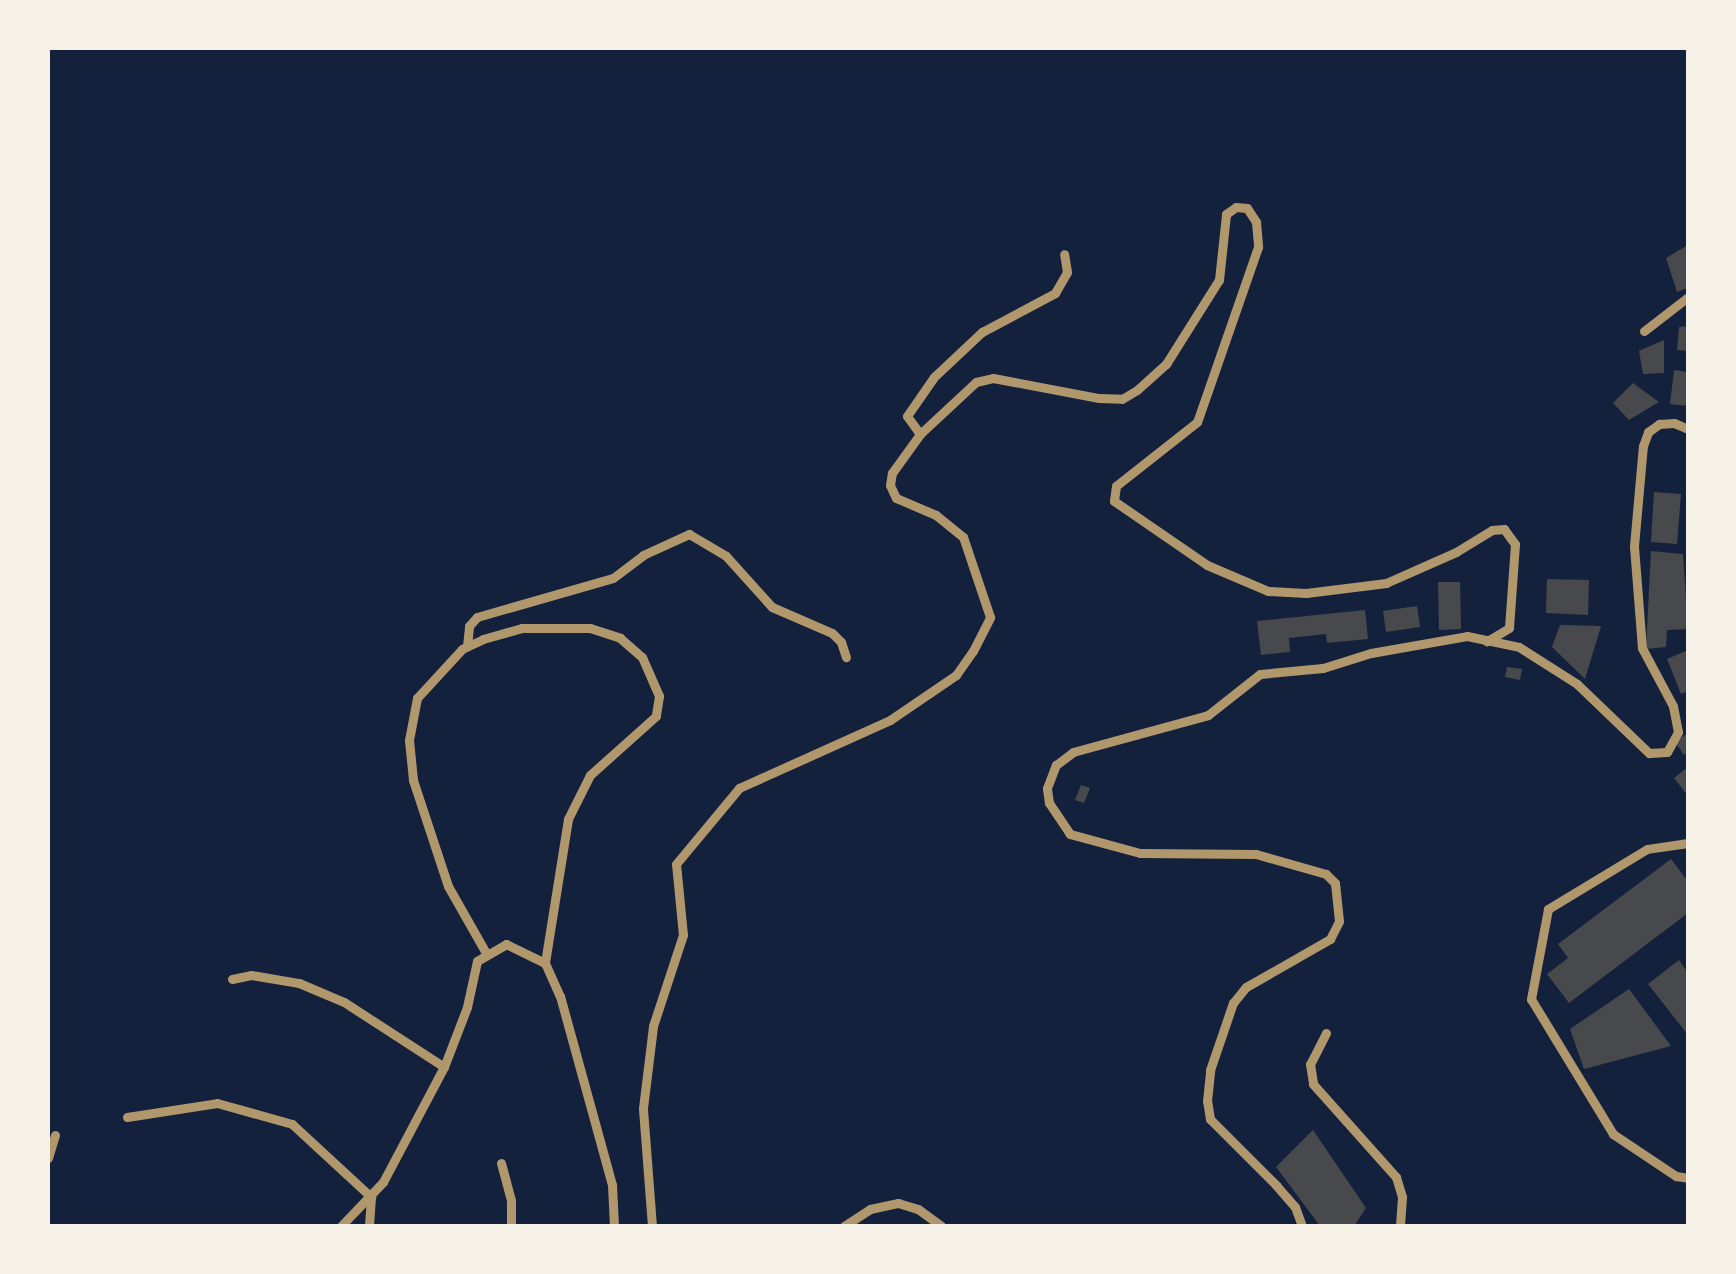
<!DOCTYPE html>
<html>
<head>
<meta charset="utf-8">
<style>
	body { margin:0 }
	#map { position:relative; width:1736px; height:1274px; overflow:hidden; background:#14213d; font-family:"DM Sans",sans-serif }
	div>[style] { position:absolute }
	.building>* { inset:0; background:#48494c }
	.minor>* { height:9px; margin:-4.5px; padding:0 4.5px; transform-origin:4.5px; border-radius:4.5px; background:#b1986c }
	span { translate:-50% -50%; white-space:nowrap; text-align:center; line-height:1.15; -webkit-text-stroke:8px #f6f1e7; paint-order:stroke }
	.frame { position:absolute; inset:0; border:50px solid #f6f1e7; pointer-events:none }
</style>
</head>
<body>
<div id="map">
	<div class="building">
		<div style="clip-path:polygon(1688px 245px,1688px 288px,1677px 292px,1666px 258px)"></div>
		<div style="clip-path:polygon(1688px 326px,1688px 351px,1677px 350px,1679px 327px)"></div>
		<div style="clip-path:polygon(1664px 340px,1664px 373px,1643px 374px,1639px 351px)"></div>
		<div style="clip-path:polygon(1674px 370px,1688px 372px,1688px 406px,1670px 404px)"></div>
		<div style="clip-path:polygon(1633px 383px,1659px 402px,1629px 420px,1613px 403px)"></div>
		<div style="clip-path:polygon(1654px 492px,1681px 494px,1677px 544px,1651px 542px)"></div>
		<div style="clip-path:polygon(1651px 551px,1683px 554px,1688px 629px,1667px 630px,1666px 647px,1646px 649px)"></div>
		<div style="clip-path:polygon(1547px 579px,1589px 580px,1588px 615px,1546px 613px)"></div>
		<div style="clip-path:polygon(1438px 582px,1460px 582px,1461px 629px,1439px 630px)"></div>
		<div style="clip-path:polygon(1417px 606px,1420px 627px,1386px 632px,1383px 611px)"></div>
		<div style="clip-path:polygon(1365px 610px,1368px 639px,1327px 643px,1326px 634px,1289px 638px,1290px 652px,1261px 655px,1257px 621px)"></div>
		<div style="clip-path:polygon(1560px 625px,1601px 626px,1585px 679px,1552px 647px)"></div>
		<div style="clip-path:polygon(1688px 650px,1688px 691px,1681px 694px,1667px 659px)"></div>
		<div style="clip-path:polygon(1507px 667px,1522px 669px,1520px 680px,1505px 677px)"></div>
		<div style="clip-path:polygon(1688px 733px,1688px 752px,1684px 755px,1675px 742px)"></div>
		<div style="clip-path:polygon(1688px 767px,1688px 796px,1674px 778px)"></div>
		<div style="clip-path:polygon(1081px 785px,1090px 788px,1084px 803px,1075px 800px)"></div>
		<div style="clip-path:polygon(1671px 859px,1686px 879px,1688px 877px,1688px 913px,1569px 1003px,1547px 974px,1568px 958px,1558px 944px)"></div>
		<div style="clip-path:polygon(1679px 960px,1688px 973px,1688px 1035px,1648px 984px)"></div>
		<div style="clip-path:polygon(1629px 989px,1671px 1046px,1584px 1069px,1570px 1029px)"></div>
		<div style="clip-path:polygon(1313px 1130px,1366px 1208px,1354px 1226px,1320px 1226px,1276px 1167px)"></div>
	</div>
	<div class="minor">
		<div style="left:1644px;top:331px;width:56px;rotate:-37.7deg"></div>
		<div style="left:920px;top:434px;width:22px;rotate:-126deg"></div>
		<div style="left:907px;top:416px;width:47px;rotate:-55.3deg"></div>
		<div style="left:934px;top:377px;width:66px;rotate:-43.2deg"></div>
		<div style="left:982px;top:332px;width:83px;rotate:-28.1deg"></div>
		<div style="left:1055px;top:293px;width:24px;rotate:-60deg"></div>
		<div style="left:1067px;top:272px;width:18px;rotate:-99deg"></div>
		<div style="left:467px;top:646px;width:20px;rotate:-84deg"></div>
		<div style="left:469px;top:626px;width:12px;rotate:-48deg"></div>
		<div style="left:477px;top:617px;width:141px;rotate:-16deg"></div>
		<div style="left:613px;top:578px;width:38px;rotate:-37deg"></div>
		<div style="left:643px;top:555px;width:51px;rotate:-24.5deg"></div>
		<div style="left:689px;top:534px;width:43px;rotate:30.7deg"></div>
		<div style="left:726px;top:556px;width:69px;rotate:48deg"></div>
		<div style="left:772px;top:607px;width:65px;rotate:23.4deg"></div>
		<div style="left:832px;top:633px;width:13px;rotate:45deg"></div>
		<div style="left:841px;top:642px;width:16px;rotate:72deg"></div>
		<div style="left:1688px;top:843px;width:41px;rotate:171.7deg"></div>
		<div style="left:1647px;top:849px;width:116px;rotate:148.8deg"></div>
		<div style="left:1548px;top:909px;width:92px;rotate:100.7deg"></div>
		<div style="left:1531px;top:999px;width:158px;rotate:58.7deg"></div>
		<div style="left:1613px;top:1134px;width:76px;rotate:33.7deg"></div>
		<div style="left:1676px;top:1176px;width:12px;rotate:9deg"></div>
		<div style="left:486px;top:953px;width:77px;rotate:-119.6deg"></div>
		<div style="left:448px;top:886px;width:112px;rotate:-108.3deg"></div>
		<div style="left:413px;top:780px;width:40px;rotate:-95.7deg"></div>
		<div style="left:409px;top:740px;width:43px;rotate:-79.2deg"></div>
		<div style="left:417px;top:698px;width:67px;rotate:-47.4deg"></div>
		<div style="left:462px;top:649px;width:23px;rotate:-25deg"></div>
		<div style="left:483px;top:639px;width:41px;rotate:-15.8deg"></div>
		<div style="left:522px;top:628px;width:68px"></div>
		<div style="left:590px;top:628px;width:32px;rotate:18deg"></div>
		<div style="left:620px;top:638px;width:29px;rotate:41deg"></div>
		<div style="left:642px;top:657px;width:43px;rotate:66.4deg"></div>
		<div style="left:659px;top:696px;width:20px;rotate:99deg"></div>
		<div style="left:656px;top:716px;width:89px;rotate:138.2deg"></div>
		<div style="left:590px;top:775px;width:49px;rotate:116.6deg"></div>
		<div style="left:568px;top:819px;width:146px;rotate:99.1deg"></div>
		<div style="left:232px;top:979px;width:19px;rotate:-12deg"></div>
		<div style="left:251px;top:975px;width:49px;rotate:9.5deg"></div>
		<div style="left:299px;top:983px;width:49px;rotate:22.9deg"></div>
		<div style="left:344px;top:1002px;width:119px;rotate:33deg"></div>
		<div style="left:1326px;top:1033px;width:35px;rotate:117deg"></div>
		<div style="left:1310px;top:1064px;width:20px;rotate:81deg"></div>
		<div style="left:1313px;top:1084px;width:125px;rotate:48.3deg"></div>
		<div style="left:1396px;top:1177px;width:21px;rotate:73deg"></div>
		<div style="left:1402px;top:1197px;width:29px;rotate:94deg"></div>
		<div style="left:127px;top:1117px;width:91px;rotate:-8.8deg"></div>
		<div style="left:217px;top:1103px;width:78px;rotate:15.6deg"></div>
		<div style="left:292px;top:1124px;width:108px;rotate:42.7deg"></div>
		<div style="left:371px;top:1197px;width:29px;rotate:94deg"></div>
		<div style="left:48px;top:1158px;width:24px;rotate:-73deg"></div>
		<div style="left:501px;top:1163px;width:39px;rotate:75deg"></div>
		<div style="left:511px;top:1201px;width:25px;rotate:90deg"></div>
		<div style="left:341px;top:1226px;width:61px;rotate:-46.3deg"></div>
		<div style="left:383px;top:1182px;width:130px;rotate:-62.1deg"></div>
		<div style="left:444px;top:1067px;width:64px;rotate:-69deg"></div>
		<div style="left:467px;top:1007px;width:47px;rotate:-77.7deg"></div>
		<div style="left:477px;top:961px;width:34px;rotate:-30deg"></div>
		<div style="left:506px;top:944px;width:43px;rotate:26deg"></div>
		<div style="left:545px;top:963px;width:36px;rotate:66deg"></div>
		<div style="left:560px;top:996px;width:196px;rotate:74.6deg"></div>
		<div style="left:612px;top:1185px;width:41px;rotate:87.2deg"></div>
		<div style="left:652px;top:1226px;width:118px;rotate:-94.4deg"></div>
		<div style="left:643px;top:1108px;width:83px;rotate:-83deg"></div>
		<div style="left:653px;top:1026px;width:96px;rotate:-71.8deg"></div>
		<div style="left:683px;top:935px;width:71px;rotate:-95.6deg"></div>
		<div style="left:676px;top:864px;width:99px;rotate:-50.3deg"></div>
		<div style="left:739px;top:788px;width:166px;rotate:-24.2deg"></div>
		<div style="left:890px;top:720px;width:80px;rotate:-34.3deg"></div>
		<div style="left:956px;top:675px;width:29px;rotate:-55deg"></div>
		<div style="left:973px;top:651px;width:38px;rotate:-63deg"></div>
		<div style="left:990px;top:617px;width:84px;rotate:-108.6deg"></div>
		<div style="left:963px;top:537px;width:35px;rotate:-141deg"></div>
		<div style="left:936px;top:515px;width:43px;rotate:-157deg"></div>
		<div style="left:896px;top:498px;width:14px;rotate:-115deg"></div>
		<div style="left:890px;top:485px;width:12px;rotate:-81deg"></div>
		<div style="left:892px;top:473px;width:48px;rotate:-54.3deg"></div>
		<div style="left:920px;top:434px;width:76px;rotate:-42.9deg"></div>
		<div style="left:976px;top:382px;width:17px;rotate:-13deg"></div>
		<div style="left:993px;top:378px;width:108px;rotate:10.7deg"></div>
		<div style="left:1099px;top:398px;width:23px;rotate:2deg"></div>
		<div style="left:1122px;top:399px;width:17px;rotate:-31deg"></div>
		<div style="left:1137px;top:390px;width:39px;rotate:-42deg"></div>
		<div style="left:1166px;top:364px;width:99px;rotate:-57.8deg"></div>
		<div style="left:1219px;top:280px;width:66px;rotate:-83.9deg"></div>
		<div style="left:1226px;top:214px;width:12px;rotate:-35deg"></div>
		<div style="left:1236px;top:207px;width:11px;rotate:5deg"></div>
		<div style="left:1247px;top:208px;width:17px;rotate:57deg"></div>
		<div style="left:1256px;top:222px;width:25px;rotate:85deg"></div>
		<div style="left:1258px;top:247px;width:185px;rotate:109.2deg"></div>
		<div style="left:1197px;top:422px;width:103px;rotate:141.7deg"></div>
		<div style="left:1116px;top:486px;width:15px;rotate:98deg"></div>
		<div style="left:1114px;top:501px;width:113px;rotate:34.5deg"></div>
		<div style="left:1207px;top:565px;width:66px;rotate:23.1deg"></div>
		<div style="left:1268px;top:591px;width:38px;rotate:3deg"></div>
		<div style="left:1306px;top:593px;width:81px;rotate:-7.1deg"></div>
		<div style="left:1386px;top:583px;width:77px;rotate:-23.9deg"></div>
		<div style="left:1456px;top:552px;width:42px;rotate:-31.4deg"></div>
		<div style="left:1492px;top:530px;width:12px;rotate:-5deg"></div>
		<div style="left:1504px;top:529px;width:19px;rotate:54deg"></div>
		<div style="left:1515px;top:544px;width:84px;rotate:94.1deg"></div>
		<div style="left:1509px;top:628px;width:26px;rotate:149deg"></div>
		<div style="left:844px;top:1226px;width:31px;rotate:-33deg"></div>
		<div style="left:870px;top:1209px;width:29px;rotate:-12deg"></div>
		<div style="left:898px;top:1203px;width:21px;rotate:17deg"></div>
		<div style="left:918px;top:1209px;width:29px;rotate:36deg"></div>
		<div style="left:1302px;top:1226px;width:20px;rotate:-110deg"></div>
		<div style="left:1295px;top:1207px;width:28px;rotate:-131deg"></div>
		<div style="left:1277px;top:1186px;width:95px;rotate:-135deg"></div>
		<div style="left:1210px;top:1119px;width:18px;rotate:-99deg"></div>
		<div style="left:1207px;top:1101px;width:31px;rotate:-84deg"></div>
		<div style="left:1210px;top:1070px;width:71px;rotate:-71.1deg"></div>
		<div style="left:1233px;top:1003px;width:21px;rotate:-51deg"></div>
		<div style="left:1246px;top:987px;width:97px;rotate:-29.7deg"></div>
		<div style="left:1330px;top:939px;width:20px;rotate:-63deg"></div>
		<div style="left:1339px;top:921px;width:38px;rotate:-96deg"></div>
		<div style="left:1335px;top:883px;width:13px;rotate:-135deg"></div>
		<div style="left:1326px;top:874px;width:73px;rotate:-164.1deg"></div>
		<div style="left:1256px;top:854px;width:116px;rotate:-179.5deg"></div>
		<div style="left:1140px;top:853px;width:73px;rotate:-164.8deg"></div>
		<div style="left:1070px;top:834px;width:37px;rotate:-124deg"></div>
		<div style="left:1049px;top:803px;width:15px;rotate:-98deg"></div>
		<div style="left:1047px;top:788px;width:25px;rotate:-69deg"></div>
		<div style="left:1056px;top:765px;width:21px;rotate:-37deg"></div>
		<div style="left:1073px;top:752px;width:140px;rotate:-15.3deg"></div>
		<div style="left:1208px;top:715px;width:66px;rotate:-38.3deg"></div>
		<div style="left:1260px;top:674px;width:63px;rotate:-5.4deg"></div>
		<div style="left:1323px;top:668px;width:50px;rotate:-17.4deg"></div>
		<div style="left:1371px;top:653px;width:97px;rotate:-10deg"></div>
		<div style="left:1467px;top:636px;width:53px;rotate:11.9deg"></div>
		<div style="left:1519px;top:647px;width:69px;rotate:32.5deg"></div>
		<div style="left:1577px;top:684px;width:100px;rotate:43.8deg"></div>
		<div style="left:1649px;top:753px;width:18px;rotate:-3deg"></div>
		<div style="left:1667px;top:752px;width:23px;rotate:-61deg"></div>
		<div style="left:1678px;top:732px;width:26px;rotate:-101deg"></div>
		<div style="left:1673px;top:706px;width:66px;rotate:-118.1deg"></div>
		<div style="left:1642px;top:648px;width:102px;rotate:-94.5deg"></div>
		<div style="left:1634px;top:546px;width:100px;rotate:-84.9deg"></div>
		<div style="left:1643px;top:446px;width:15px;rotate:-70deg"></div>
		<div style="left:1648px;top:432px;width:14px;rotate:-36deg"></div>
		<div style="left:1659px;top:424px;width:15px;rotate:-4deg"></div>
		<div style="left:1674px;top:423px;width:15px;rotate:23deg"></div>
	</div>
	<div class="frame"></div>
</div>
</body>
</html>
